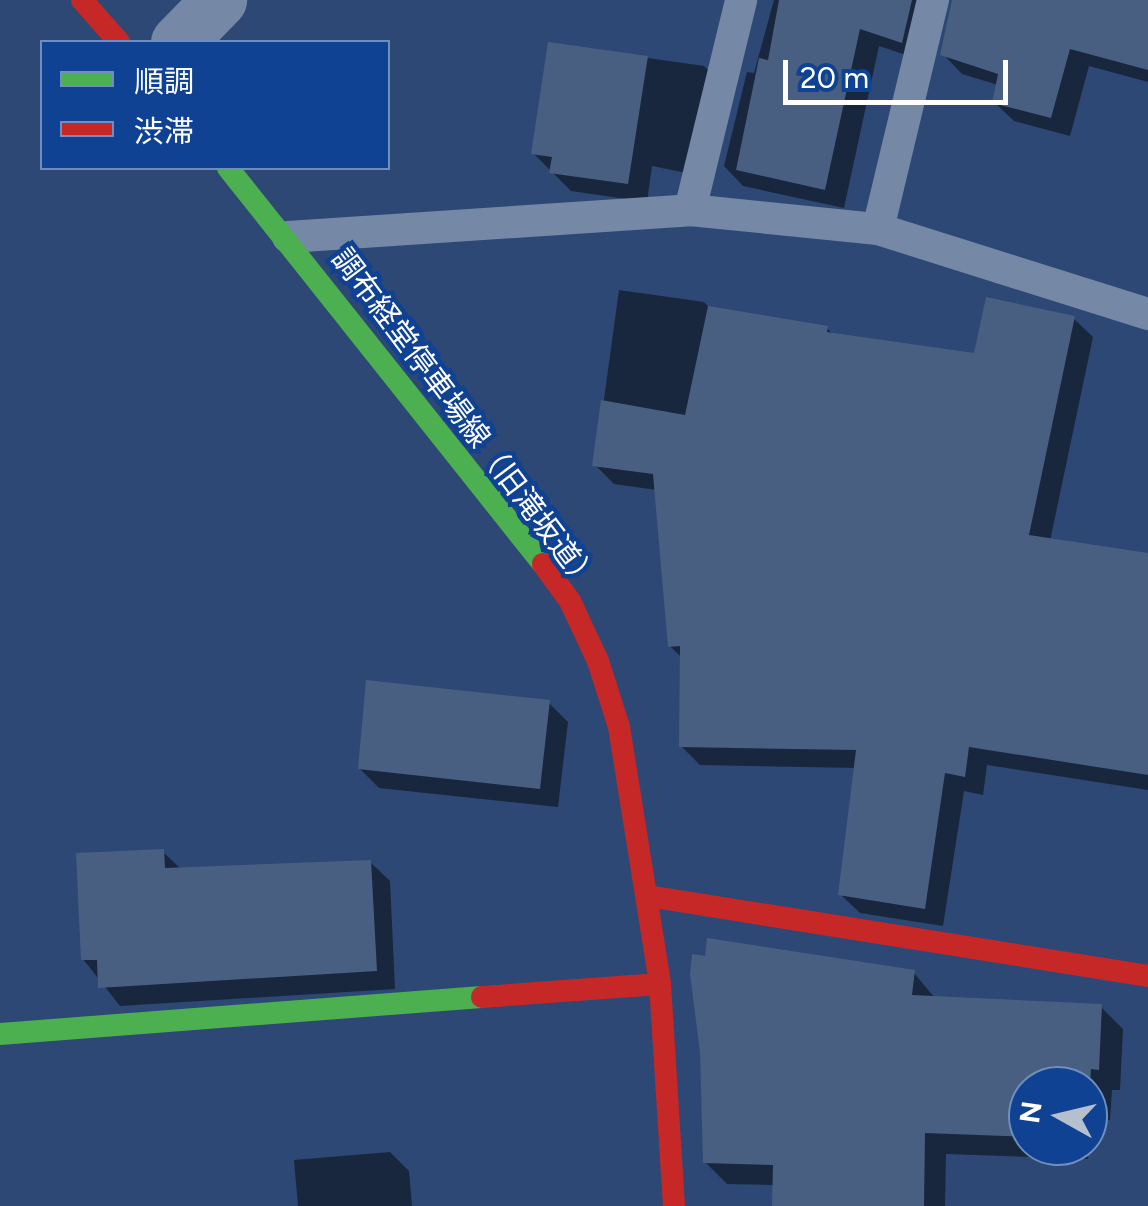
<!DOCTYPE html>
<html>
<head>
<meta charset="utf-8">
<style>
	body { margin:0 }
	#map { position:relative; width:1148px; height:1206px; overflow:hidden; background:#2d4874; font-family:Figtree,"Noto Sans JP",sans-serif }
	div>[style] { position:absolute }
	.shadow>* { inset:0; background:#0007 }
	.building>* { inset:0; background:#485f82 }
	.lane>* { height:32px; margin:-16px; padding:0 16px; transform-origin:16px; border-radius:16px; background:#7589a7 }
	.street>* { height:55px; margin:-27.5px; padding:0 27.5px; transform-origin:27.5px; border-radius:27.5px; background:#7589a7 }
	.fast>* { height:22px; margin:-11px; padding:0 11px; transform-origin:11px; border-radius:11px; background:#4caf50 }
	.jam>* { height:22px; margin:-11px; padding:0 11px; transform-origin:11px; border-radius:11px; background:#c62828 }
	span { translate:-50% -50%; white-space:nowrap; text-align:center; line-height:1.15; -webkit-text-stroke:9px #0f4292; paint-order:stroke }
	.street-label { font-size:30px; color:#fff }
	.legend { position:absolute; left:40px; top:40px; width:350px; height:130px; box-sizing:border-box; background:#0f4292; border:2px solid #6f8ebe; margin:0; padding:12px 18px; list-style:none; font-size:30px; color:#fff }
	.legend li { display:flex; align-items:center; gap:20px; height:50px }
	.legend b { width:50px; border:2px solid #6f8ebe }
	.north { position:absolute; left:1008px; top:1066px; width:100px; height:100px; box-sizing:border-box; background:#0f4292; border:2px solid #6f8ebe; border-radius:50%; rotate:278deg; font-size:28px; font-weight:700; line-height:40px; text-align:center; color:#fff }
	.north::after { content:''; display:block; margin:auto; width:35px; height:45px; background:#b6bfce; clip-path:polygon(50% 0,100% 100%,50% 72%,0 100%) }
	.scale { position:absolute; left:783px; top:60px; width:225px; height:45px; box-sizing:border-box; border:5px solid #fff; border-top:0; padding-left:12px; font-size:30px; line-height:35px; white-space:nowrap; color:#fff; -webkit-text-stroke:8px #0f4292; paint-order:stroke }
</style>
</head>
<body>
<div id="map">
	<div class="shadow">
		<div style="clip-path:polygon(774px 0,946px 0,921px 60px,879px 46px,844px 208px,743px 186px,724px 166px,747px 72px,754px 73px)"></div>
		<div style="clip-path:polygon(954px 0,1148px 0,1148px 82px,1089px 66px,1070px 136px,1014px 121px,994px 102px,998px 85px,962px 74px,943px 54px)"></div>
		<div style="clip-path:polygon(550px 44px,704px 66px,723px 85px,701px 176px,652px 166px,647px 202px,571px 191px,533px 153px)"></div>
		<div style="clip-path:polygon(619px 290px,704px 302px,711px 309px,827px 328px,834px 336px,976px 355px,1073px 318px,1093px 337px,1050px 541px,1148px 556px,1148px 790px,987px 765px,983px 795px,964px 791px,943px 926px,860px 913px,840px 894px,857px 768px,700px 765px,681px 746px,682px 658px,670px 646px,657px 490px,614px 484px,595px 465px)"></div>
		<div style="clip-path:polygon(548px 702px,568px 722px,558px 807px,379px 788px,360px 769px)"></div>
		<div style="clip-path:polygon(163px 852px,182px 870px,370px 862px,390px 881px,395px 989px,120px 1006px,83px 959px)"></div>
		<div style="clip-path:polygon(evenodd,914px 973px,935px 998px,1101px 1007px,1123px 1029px,1120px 1090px,1112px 1090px,1110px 1120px,1090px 1120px,1088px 1159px,946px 1154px,945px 1206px,775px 1206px,775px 1185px,727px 1184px,705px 1162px,914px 973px,1028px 1086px,1088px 1086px,1088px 1146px,1028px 1146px,1028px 1086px)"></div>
		<div style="clip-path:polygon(390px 1152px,409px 1171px,412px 1206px,298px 1206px,294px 1160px)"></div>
	</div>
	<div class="building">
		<div style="clip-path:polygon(779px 0,912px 0,902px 43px,860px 29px,825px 190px,736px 170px,759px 58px,768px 60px)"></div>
		<div style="clip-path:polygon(952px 0,1148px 0,1148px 70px,1070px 49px,1051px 118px,992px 103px,998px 74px,940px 55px)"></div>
		<div style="clip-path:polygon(548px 42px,648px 56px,628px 184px,549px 173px,552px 157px,531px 154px)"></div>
		<div style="clip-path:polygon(986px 297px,1075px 316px,1029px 535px,1148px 553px,1148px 775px,969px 747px,965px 777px,945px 773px,925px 909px,838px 895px,856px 750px,679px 747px,680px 646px,668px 647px,653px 474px,592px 466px,601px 400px,685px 415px,708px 306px,828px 326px,827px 332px,974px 353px)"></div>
		<div style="clip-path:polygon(366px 680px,550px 700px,540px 789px,358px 769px)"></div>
		<div style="clip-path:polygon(164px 849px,165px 868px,371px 860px,377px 971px,98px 988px,97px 960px,81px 960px,76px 853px)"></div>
		<div style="clip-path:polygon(707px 938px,915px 970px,912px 995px,1102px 1004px,1099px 1070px,1091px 1069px,1089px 1100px,1088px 1086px,1028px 1086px,1028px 1137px,925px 1133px,924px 1206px,772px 1206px,773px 1165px,703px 1163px,700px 1052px,690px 974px,692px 954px,705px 956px)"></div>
	</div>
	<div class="lane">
		<div style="left:690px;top:210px;width:216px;rotate:-76.3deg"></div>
		<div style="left:878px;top:229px;width:236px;rotate:-76.5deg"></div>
		<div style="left:288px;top:237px;width:403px;rotate:-3.8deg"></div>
		<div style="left:690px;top:210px;width:189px;rotate:5.8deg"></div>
		<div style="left:878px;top:229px;width:283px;rotate:17.5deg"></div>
	</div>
	<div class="street">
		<div style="left:178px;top:42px;width:59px;rotate:-45.7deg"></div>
	</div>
	<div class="fast">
		<div style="left:228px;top:168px;width:506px;rotate:51.5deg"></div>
		<div style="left:0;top:1034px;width:483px;rotate:-4.4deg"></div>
	</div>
	<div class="jam">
		<div style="left:82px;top:0;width:56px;rotate:48.6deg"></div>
		<div style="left:543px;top:564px;width:46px;rotate:53.9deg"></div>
		<div style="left:570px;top:601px;width:66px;rotate:65deg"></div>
		<div style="left:598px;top:661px;width:69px;rotate:72.3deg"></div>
		<div style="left:619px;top:727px;width:260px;rotate:80.9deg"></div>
		<div style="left:660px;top:984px;width:222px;rotate:86.4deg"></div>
		<div style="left:648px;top:896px;width:506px;rotate:9.09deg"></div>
		<div style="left:482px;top:997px;width:178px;rotate:-4.2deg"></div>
	</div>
	<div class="street-label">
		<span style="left:465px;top:420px;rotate:53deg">調布経堂停車場線（旧滝坂道）</span>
	</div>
	<ul class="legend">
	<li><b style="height:12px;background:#4caf50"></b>順調</li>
	<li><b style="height:12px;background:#c62828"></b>渋滞</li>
	</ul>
	<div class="north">N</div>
	<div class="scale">20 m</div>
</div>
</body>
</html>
